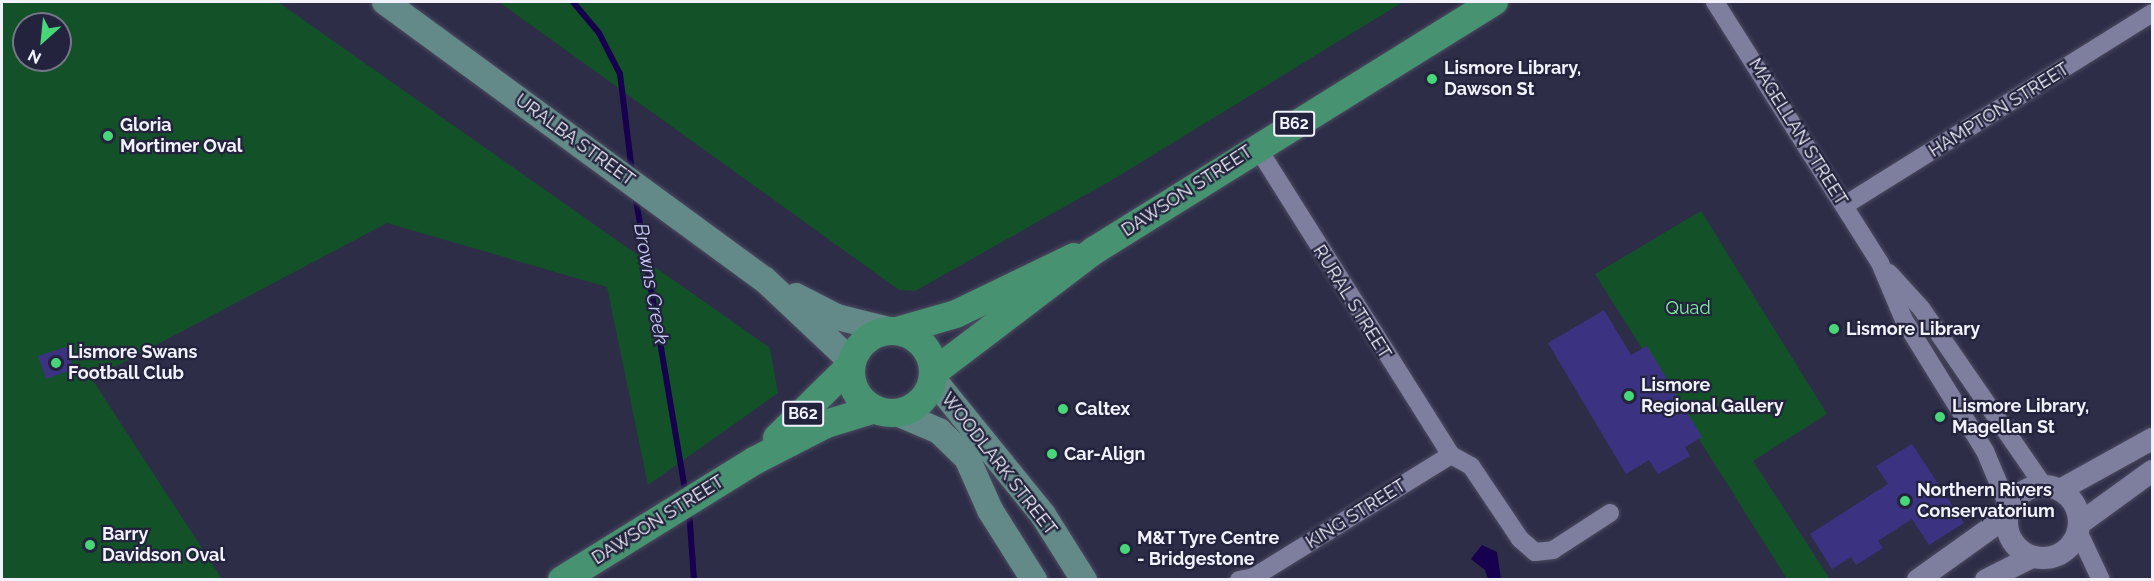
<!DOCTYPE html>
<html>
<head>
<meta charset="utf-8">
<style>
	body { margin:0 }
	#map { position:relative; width:2154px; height:581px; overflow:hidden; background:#2d2d48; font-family:Raleway,sans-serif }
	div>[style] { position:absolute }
	.green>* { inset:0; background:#135129 }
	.water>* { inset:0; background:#17004d }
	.stream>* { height:6px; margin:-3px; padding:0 3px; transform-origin:3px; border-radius:3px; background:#17004d }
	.building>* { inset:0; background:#3b3381 }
	.roads { filter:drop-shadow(0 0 2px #4b4a5f) drop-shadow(0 0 2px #4b4a5f) }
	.minor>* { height:18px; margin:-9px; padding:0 9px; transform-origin:9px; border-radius:9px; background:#7e7f9e }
	.tertiary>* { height:22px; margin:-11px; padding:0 11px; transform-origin:11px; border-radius:11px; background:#7e7f9e }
	.tertiary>.ring { margin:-11px; padding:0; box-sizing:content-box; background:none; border:22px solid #7e7f9e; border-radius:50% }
	.secondary>* { height:26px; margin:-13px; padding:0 13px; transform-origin:13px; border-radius:13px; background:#638988 }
	.primary>* { height:28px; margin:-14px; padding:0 14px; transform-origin:14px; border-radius:14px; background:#479271 }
	.primary>.ring { margin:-14px; padding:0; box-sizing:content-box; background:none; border:28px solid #479271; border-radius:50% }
	.dots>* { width:16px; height:16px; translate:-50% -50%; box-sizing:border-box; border:3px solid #23233d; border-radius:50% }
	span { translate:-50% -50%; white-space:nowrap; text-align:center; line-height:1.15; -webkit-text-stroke:4.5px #23233d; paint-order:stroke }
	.shield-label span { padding:2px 4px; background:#23233d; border:2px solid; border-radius:4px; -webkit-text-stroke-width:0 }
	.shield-label { font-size:16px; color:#f2f2fd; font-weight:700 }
	.poi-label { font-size:18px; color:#f2f2fd; font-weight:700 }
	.left { translate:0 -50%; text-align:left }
	.street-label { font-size:18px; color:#f2f2fd }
	.park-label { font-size:18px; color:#81f3a1 }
	.water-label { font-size:20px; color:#c7c9f5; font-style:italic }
	.frame { position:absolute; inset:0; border:3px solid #f2f2fd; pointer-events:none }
	.north { position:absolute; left:12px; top:12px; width:60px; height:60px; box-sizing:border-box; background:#23233d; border:2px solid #76768a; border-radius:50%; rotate:207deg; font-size:16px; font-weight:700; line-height:24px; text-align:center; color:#f2f2fd }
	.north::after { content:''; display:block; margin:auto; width:21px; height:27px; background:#47d779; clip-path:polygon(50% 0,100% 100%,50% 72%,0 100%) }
</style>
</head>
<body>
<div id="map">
	<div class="green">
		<div style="clip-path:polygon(evenodd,2px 2px,278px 2px,770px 348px,778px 393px,648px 485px,607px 287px,387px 223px,92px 379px,222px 579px,2px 579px,2px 2px,24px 24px,60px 24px,60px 60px,24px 60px,24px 24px)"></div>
		<div style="clip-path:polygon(499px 2px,1403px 2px,1112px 180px,915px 291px,899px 290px)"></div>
		<div style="clip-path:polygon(1701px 211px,1827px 414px,1753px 461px,1830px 579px,1787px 579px,1595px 274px)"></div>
	</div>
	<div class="water">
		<div style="clip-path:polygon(1482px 545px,1497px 552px,1501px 579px,1488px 579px,1485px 570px,1471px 559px)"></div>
	</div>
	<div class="stream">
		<div style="left:573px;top:2px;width:40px;rotate:50deg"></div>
		<div style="left:599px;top:33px;width:46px;rotate:62.9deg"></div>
		<div style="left:620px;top:74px;width:99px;rotate:83deg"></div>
		<div style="left:635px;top:194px;width:304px;rotate:80.4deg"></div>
		<div style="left:689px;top:510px;width:70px;rotate:85.9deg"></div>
	</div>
	<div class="building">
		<div style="clip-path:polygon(1604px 310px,1631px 355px,1647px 346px,1702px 437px,1685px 447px,1690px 456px,1658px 474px,1649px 460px,1626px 474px,1548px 343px)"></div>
		<div style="clip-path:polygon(66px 347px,74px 369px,46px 379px,38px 356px)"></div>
		<div style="clip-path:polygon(1912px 444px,1964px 523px,1929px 545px,1912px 519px,1878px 541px,1883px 548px,1856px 565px,1851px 557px,1832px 569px,1810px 534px,1888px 484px,1876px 466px)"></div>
	</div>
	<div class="roads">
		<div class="minor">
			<div style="left:1715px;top:2px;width:309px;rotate:57.7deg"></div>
			<div style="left:1880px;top:263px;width:62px;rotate:67.2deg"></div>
			<div style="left:1904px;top:320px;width:154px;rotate:58.3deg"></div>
			<div style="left:1985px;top:451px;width:62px;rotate:67.2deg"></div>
			<div style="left:1257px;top:147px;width:364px;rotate:57.8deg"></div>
			<div style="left:1845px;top:205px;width:362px;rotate:-32deg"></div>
			<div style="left:1889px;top:273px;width:47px;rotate:47.6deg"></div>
			<div style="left:1921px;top:308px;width:216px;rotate:55.4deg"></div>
			<div style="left:2078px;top:531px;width:54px;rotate:64.9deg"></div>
			<div style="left:1239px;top:580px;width:15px;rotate:-11deg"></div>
			<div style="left:1254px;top:577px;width:232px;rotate:-31.8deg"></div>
			<div style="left:1451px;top:455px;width:23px;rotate:29deg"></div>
			<div style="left:1471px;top:466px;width:88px;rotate:56.1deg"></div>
			<div style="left:1520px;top:539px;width:20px;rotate:41deg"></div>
			<div style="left:1535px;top:552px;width:18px;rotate:-6deg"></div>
			<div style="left:1553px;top:550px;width:68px;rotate:-33deg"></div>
		</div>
		<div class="tertiary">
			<div class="ring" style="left:2007px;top:486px;width:50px;height:50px"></div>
			<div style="left:2060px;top:490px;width:105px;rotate:-29deg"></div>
			<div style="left:2079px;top:524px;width:90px;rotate:-36deg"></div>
			<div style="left:1918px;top:580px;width:108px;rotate:-35.6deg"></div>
			<div style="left:1986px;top:580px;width:51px;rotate:-26.6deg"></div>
		</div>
		<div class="secondary">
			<div style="left:385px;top:2px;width:469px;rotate:36.2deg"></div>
			<div style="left:764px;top:279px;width:120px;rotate:43.3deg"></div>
			<div style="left:796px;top:296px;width:46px;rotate:27.1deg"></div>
			<div style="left:837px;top:317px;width:54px;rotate:14deg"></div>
			<div style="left:933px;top:379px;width:175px;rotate:51deg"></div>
			<div style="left:1043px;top:515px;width:77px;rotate:57.8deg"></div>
			<div style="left:897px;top:413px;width:46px;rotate:23.2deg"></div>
			<div style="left:939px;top:431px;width:39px;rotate:44deg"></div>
			<div style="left:967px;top:458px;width:57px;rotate:66.1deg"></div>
			<div style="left:990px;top:510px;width:83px;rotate:57.8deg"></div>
		</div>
		<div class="primary">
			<div class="ring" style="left:851px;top:331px;width:54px;height:54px"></div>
			<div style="left:897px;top:331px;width:61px;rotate:-16.1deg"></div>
			<div style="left:956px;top:314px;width:131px;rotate:-25.8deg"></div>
			<div style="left:934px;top:372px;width:202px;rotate:-37.2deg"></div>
			<div style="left:1095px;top:250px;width:470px;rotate:-31.9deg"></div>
			<div style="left:777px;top:438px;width:103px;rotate:-44.6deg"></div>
			<div style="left:562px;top:580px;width:226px;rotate:-31.8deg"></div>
			<div style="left:754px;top:461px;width:81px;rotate:-27.2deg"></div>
			<div style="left:826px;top:424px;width:51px;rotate:-17deg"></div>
		</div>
	</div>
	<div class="dots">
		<div style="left:1432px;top:79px;background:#47d779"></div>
		<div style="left:108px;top:136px;background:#47d779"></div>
		<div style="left:1834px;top:329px;background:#47d779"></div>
		<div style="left:56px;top:363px;background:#47d779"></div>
		<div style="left:1629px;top:396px;background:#47d779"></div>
		<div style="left:1063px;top:409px;background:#47d779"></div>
		<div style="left:1940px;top:417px;background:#47d779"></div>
		<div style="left:1052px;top:454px;background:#47d779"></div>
		<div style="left:1905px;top:501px;background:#47d779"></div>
		<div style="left:90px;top:545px;background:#47d779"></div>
		<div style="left:1125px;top:549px;background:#47d779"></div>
	</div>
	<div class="shield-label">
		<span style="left:1294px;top:124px">B62</span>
		<span style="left:803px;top:414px">B62</span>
	</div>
	<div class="poi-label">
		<span class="left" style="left:1444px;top:79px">Lismore Library,<br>Dawson St</span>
		<span class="left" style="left:120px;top:136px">Gloria<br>Mortimer Oval</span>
		<span class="left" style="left:1846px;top:329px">Lismore Library</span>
		<span class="left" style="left:68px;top:363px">Lismore Swans<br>Football Club</span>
		<span class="left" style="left:1641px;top:396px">Lismore<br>Regional Gallery</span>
		<span class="left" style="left:1952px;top:417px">Lismore Library,<br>Magellan St</span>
		<span class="left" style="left:1075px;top:409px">Caltex</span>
		<span class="left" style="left:1064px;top:454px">Car-Align</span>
		<span class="left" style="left:1917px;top:501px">Northern Rivers<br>Conservatorium</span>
		<span class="left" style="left:102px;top:545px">Barry<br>Davidson Oval</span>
		<span class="left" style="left:1137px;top:549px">M&amp;T Tyre Centre<br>- Bridgestone</span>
	</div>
	<div class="street-label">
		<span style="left:1999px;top:110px;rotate:-32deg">HAMPTON STREET</span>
		<span style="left:1798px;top:132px;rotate:58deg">MAGELLAN STREET</span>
		<span style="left:575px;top:140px;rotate:36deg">URALBA STREET</span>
		<span style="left:1187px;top:191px;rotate:-33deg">DAWSON STREET</span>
		<span style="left:1352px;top:302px;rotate:58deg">RURAL STREET</span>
		<span style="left:999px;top:464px;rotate:52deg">WOODLARK STREET</span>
		<span style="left:1356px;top:514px;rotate:-32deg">KING STREET</span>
		<span style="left:658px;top:520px;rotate:-32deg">DAWSON STREET</span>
	</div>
	<div class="park-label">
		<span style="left:1688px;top:308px">Quad</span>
	</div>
	<div class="water-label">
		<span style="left:651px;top:284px;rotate:80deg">Browns Creek</span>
	</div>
	<div class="frame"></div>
	<div class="north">N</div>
</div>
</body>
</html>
